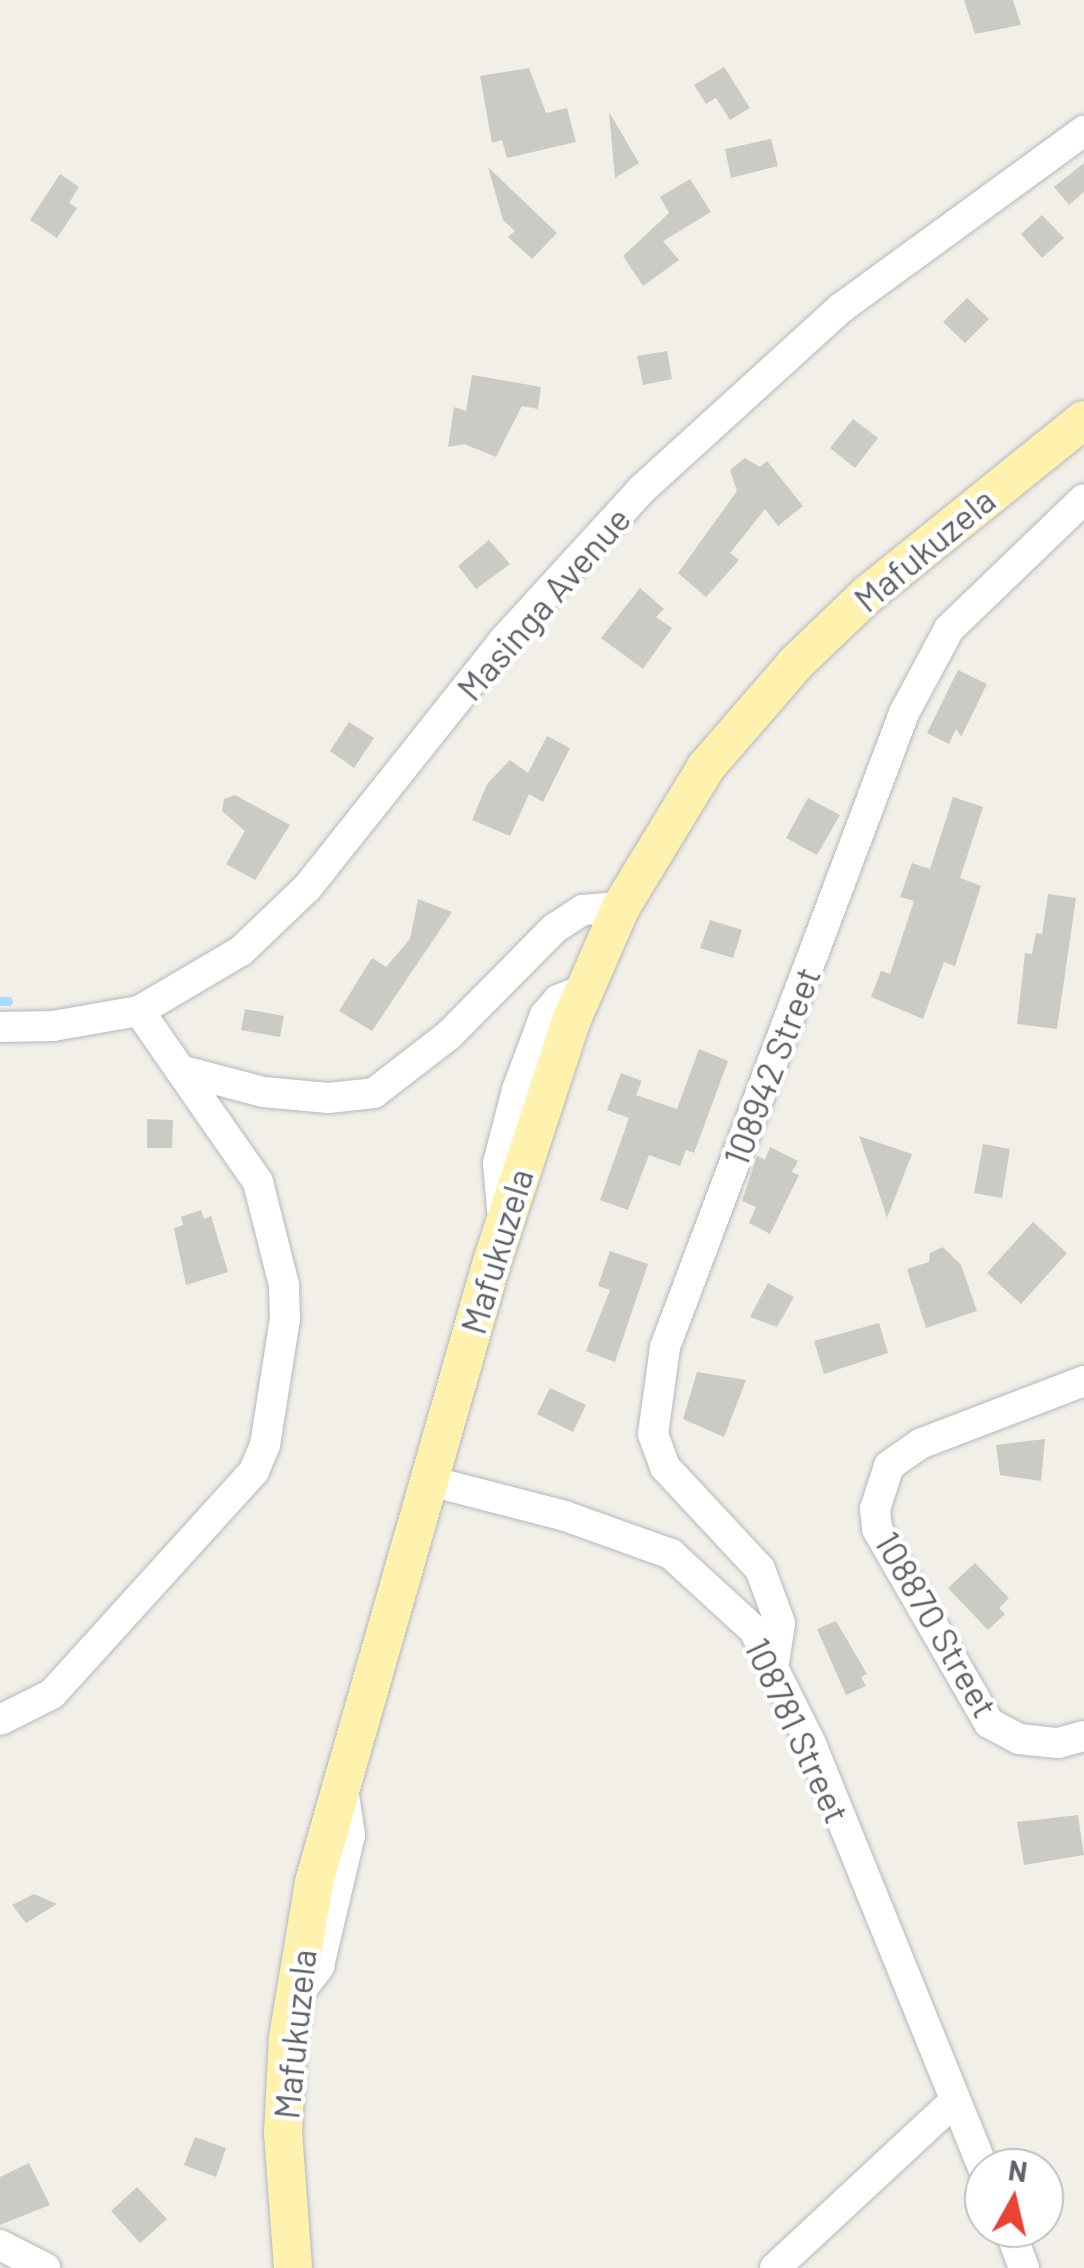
<!DOCTYPE html>
<html>
<head>
<meta charset="utf-8">
<style>
	body { margin:0 }
	#map { position:relative; width:1084px; height:2268px; overflow:hidden; background:#f1efe8; font-family:Barlow,sans-serif }
	div>[style] { position:absolute }
	.stream>* { height:9px; margin:-4.5px; padding:0 4.5px; transform-origin:4.5px; border-radius:4.5px; background:#aadaff }
	.building>* { inset:0; background:#cccac5 }
	.roads { filter:drop-shadow(0 0 2px #b5b8bc) drop-shadow(0 0 2px #b5b8bc) }
	.minor>* { height:30px; margin:-15px; padding:0 15px; transform-origin:15px; border-radius:15px; background:#fff }
	.major>* { height:38px; margin:-19px; padding:0 19px; transform-origin:19px; border-radius:19px; background:#fff2af }
	span { translate:-50% -50%; white-space:nowrap; text-align:center; line-height:1.15; -webkit-text-stroke:9px #fff; paint-order:stroke }
	.street-label { font-size:35px; color:#5f6368 }
	.north { position:absolute; left:964px; top:2148px; width:100px; height:100px; box-sizing:border-box; background:#fff; border:2px solid #bfc1c3; border-radius:50%; rotate:8deg; font-size:28px; font-weight:700; line-height:40px; text-align:center; color:#5f6368 }
	.north::after { content:''; display:block; margin:auto; width:35px; height:45px; background:#ea4335; clip-path:polygon(50% 0,100% 100%,50% 72%,0 100%) }
</style>
</head>
<body>
<div id="map">
	<div class="stream">
		<div style="left:0;top:1001px;width:8px"></div>
	</div>
	<div class="building">
		<div style="clip-path:polygon(964px 0,1013px 0,1021px 25px,975px 34px)"></div>
		<div style="clip-path:polygon(724px 67px,750px 108px,730px 120px,716px 98px,706px 104px,694px 85px)"></div>
		<div style="clip-path:polygon(529px 68px,546px 113px,567px 108px,576px 142px,507px 158px,502px 140px,492px 143px,480px 76px)"></div>
		<div style="clip-path:polygon(609px 112px,639px 163px,615px 178px)"></div>
		<div style="clip-path:polygon(771px 139px,778px 166px,731px 178px,725px 149px)"></div>
		<div style="clip-path:polygon(1084px 163px,1084px 192px,1069px 205px,1054px 187px)"></div>
		<div style="clip-path:polygon(488px 167px,557px 233px,532px 259px,508px 237px,515px 231px,503px 220px)"></div>
		<div style="clip-path:polygon(60px 174px,79px 187px,69px 203px,77px 208px,57px 238px,30px 220px)"></div>
		<div style="clip-path:polygon(690px 179px,711px 212px,663px 241px,679px 260px,643px 286px,623px 256px,669px 213px,660px 197px)"></div>
		<div style="clip-path:polygon(1042px 215px,1064px 238px,1042px 258px,1021px 234px)"></div>
		<div style="clip-path:polygon(967px 298px,989px 319px,965px 343px,943px 322px)"></div>
		<div style="clip-path:polygon(667px 351px,672px 379px,643px 385px,637px 356px)"></div>
		<div style="clip-path:polygon(472px 375px,541px 387px,538px 409px,522px 406px,496px 457px,464px 444px,448px 447px,454px 407px,466px 411px)"></div>
		<div style="clip-path:polygon(853px 419px,878px 438px,855px 468px,830px 448px)"></div>
		<div style="clip-path:polygon(745px 458px,760px 467px,767px 461px,803px 506px,778px 526px,765px 509px,730px 553px,739px 560px,706px 597px,678px 573px,737px 491px,730px 470px)"></div>
		<div style="clip-path:polygon(489px 540px,510px 564px,476px 589px,458px 566px)"></div>
		<div style="clip-path:polygon(640px 588px,664px 609px,656px 617px,672px 628px,643px 669px,601px 638px)"></div>
		<div style="clip-path:polygon(958px 670px,987px 684px,961px 737px,956px 729px,949px 744px,927px 733px)"></div>
		<div style="clip-path:polygon(349px 722px,374px 738px,354px 768px,330px 751px)"></div>
		<div style="clip-path:polygon(547px 736px,570px 748px,543px 802px,529px 794px,510px 836px,472px 820px,487px 784px,510px 760px,528px 773px)"></div>
		<div style="clip-path:polygon(235px 795px,290px 825px,255px 880px,226px 864px,245px 831px,222px 811px,224px 799px)"></div>
		<div style="clip-path:polygon(953px 797px,983px 807px,960px 878px,981px 886px,955px 966px,944px 962px,923px 1019px,871px 997px,881px 971px,890px 974px,914px 901px,900px 897px,912px 863px,930px 869px)"></div>
		<div style="clip-path:polygon(808px 798px,840px 815px,817px 855px,786px 838px)"></div>
		<div style="clip-path:polygon(1048px 894px,1076px 898px,1057px 1029px,1017px 1024px,1025px 953px,1032px 954px,1036px 933px,1042px 934px)"></div>
		<div style="clip-path:polygon(418px 899px,452px 912px,372px 1031px,339px 1011px,372px 958px,386px 967px,410px 939px)"></div>
		<div style="clip-path:polygon(710px 920px,742px 930px,733px 958px,700px 948px)"></div>
		<div style="clip-path:polygon(245px 1009px,284px 1016px,280px 1037px,241px 1030px)"></div>
		<div style="clip-path:polygon(699px 1049px,728px 1061px,694px 1153px,686px 1150px,680px 1166px,649px 1155px,628px 1210px,600px 1200px,629px 1118px,607px 1110px,621px 1073px,642px 1081px,636px 1095px,677px 1109px)"></div>
		<div style="clip-path:polygon(147px 1119px,173px 1120px,172px 1148px,147px 1148px)"></div>
		<div style="clip-path:polygon(859px 1136px,912px 1154px,887px 1218px,875px 1181px)"></div>
		<div style="clip-path:polygon(983px 1144px,1010px 1149px,1002px 1198px,974px 1193px)"></div>
		<div style="clip-path:polygon(770px 1147px,798px 1161px,792px 1172px,799px 1175px,770px 1234px,749px 1223px,756px 1207px,742px 1201px,757px 1156px,765px 1160px)"></div>
		<div style="clip-path:polygon(201px 1210px,204px 1219px,211px 1216px,228px 1272px,186px 1285px,174px 1228px,183px 1225px,181px 1217px)"></div>
		<div style="clip-path:polygon(1033px 1222px,1067px 1253px,1021px 1304px,987px 1273px)"></div>
		<div style="clip-path:polygon(943px 1247px,961px 1265px,977px 1311px,926px 1328px,907px 1269px,929px 1262px,930px 1253px)"></div>
		<div style="clip-path:polygon(610px 1251px,648px 1264px,615px 1362px,586px 1351px,610px 1290px,598px 1286px)"></div>
		<div style="clip-path:polygon(768px 1283px,794px 1297px,777px 1327px,750px 1317px)"></div>
		<div style="clip-path:polygon(879px 1323px,888px 1353px,824px 1374px,814px 1341px)"></div>
		<div style="clip-path:polygon(697px 1372px,746px 1380px,724px 1437px,683px 1419px)"></div>
		<div style="clip-path:polygon(550px 1388px,586px 1405px,573px 1432px,537px 1414px)"></div>
		<div style="clip-path:polygon(1045px 1439px,1041px 1481px,1000px 1475px,996px 1445px)"></div>
		<div style="clip-path:polygon(975px 1563px,1009px 1598px,999px 1608px,1005px 1614px,988px 1630px,948px 1588px)"></div>
		<div style="clip-path:polygon(836px 1621px,867px 1674px,861px 1677px,866px 1686px,846px 1695px,817px 1629px)"></div>
		<div style="clip-path:polygon(1078px 1815px,1084px 1855px,1024px 1865px,1017px 1822px)"></div>
		<div style="clip-path:polygon(34px 1894px,57px 1904px,26px 1923px,12px 1905px)"></div>
		<div style="clip-path:polygon(195px 2137px,226px 2148px,216px 2177px,184px 2165px)"></div>
		<div style="clip-path:polygon(29px 2163px,50px 2205px,0 2225px,0 2177px)"></div>
		<div style="clip-path:polygon(137px 2187px,167px 2219px,140px 2243px,111px 2211px)"></div>
	</div>
	<div class="roads">
		<div class="minor">
			<div style="left:0;top:1027px;width:53px;rotate:-1.1deg"></div>
			<div style="left:53px;top:1026px;width:87px;rotate:-9.9deg"></div>
			<div style="left:139px;top:1011px;width:118px;rotate:-30.5deg"></div>
			<div style="left:241px;top:951px;width:91px;rotate:-43.7deg"></div>
			<div style="left:307px;top:888px;width:318px;rotate:-51.5deg"></div>
			<div style="left:505px;top:639px;width:203px;rotate:-47.6deg"></div>
			<div style="left:642px;top:489px;width:269px;rotate:-42.3deg"></div>
			<div style="left:841px;top:308px;width:301px;rotate:-36.1deg"></div>
			<div style="left:180px;top:1070px;width:86px;rotate:14.8deg"></div>
			<div style="left:263px;top:1092px;width:66px;rotate:5.2deg"></div>
			<div style="left:329px;top:1098px;width:45px;rotate:-6.3deg"></div>
			<div style="left:374px;top:1093px;width:95px;rotate:-37.7deg"></div>
			<div style="left:449px;top:1035px;width:151px;rotate:-45.3deg"></div>
			<div style="left:555px;top:928px;width:33px;rotate:-33deg"></div>
			<div style="left:583px;top:910px;width:38px;rotate:-5deg"></div>
			<div style="left:503px;top:1220px;width:57px;rotate:-95deg"></div>
			<div style="left:498px;top:1163px;width:75px;rotate:-75.4deg"></div>
			<div style="left:517px;top:1090px;width:80px;rotate:-69.5deg"></div>
			<div style="left:545px;top:1015px;width:20px;rotate:-49deg"></div>
			<div style="left:558px;top:1000px;width:29px;rotate:-22deg"></div>
			<div style="left:1084px;top:1381px;width:176px;rotate:159deg"></div>
			<div style="left:920px;top:1444px;width:38px;rotate:145deg"></div>
			<div style="left:889px;top:1466px;width:45px;rotate:108deg"></div>
			<div style="left:875px;top:1509px;width:20px;rotate:84deg"></div>
			<div style="left:877px;top:1529px;width:224px;rotate:60deg"></div>
			<div style="left:989px;top:1723px;width:34px;rotate:28deg"></div>
			<div style="left:1019px;top:1739px;width:39px;rotate:6deg"></div>
			<div style="left:1058px;top:1743px;width:27px;rotate:-15deg"></div>
			<div style="left:426px;top:1480px;width:144px;rotate:14.5deg"></div>
			<div style="left:565px;top:1516px;width:113px;rotate:19.7deg"></div>
			<div style="left:671px;top:1554px;width:113px;rotate:42.5deg"></div>
			<div style="left:754px;top:1630px;width:127px;rotate:63.4deg"></div>
			<div style="left:811px;top:1744px;width:460px;rotate:67.9deg"></div>
			<div style="left:774px;top:1662px;width:39px;rotate:-81deg"></div>
			<div style="left:780px;top:1623px;width:58px;rotate:-110.3deg"></div>
			<div style="left:760px;top:1569px;width:139px;rotate:-133deg"></div>
			<div style="left:665px;top:1467px;width:35px;rotate:-110deg"></div>
			<div style="left:653px;top:1434px;width:88px;rotate:-82.1deg"></div>
			<div style="left:665px;top:1347px;width:678px;rotate:-69.34deg"></div>
			<div style="left:904px;top:713px;width:95px;rotate:-61.8deg"></div>
			<div style="left:949px;top:629px;width:187px;rotate:-43.9deg"></div>
			<div style="left:0;top:1720px;width:58px;rotate:-26.6deg"></div>
			<div style="left:52px;top:1694px;width:301px;rotate:-47.8deg"></div>
			<div style="left:254px;top:1471px;width:28px;rotate:-67deg"></div>
			<div style="left:265px;top:1445px;width:128px;rotate:-81deg"></div>
			<div style="left:285px;top:1319px;width:34px;rotate:-92deg"></div>
			<div style="left:284px;top:1285px;width:106px;rotate:-104.2deg"></div>
			<div style="left:258px;top:1182px;width:208px;rotate:-124.8deg"></div>
			<div style="left:296px;top:1997px;width:39px;rotate:-53deg"></div>
			<div style="left:319px;top:1966px;width:135px;rotate:-76.7deg"></div>
			<div style="left:350px;top:1835px;width:54px;rotate:-98.6deg"></div>
			<div style="left:1009px;top:2228px;width:43px;rotate:69.4deg"></div>
			<div style="left:0;top:2245px;width:51px;rotate:27.1deg"></div>
			<div style="left:775px;top:2268px;width:246px;rotate:-42.9deg"></div>
		</div>
		<div class="major">
			<div style="left:293px;top:2268px;width:135px;rotate:-94.2deg"></div>
			<div style="left:283px;top:2133px;width:95px;rotate:-87deg"></div>
			<div style="left:288px;top:2038px;width:158px;rotate:-80.5deg"></div>
			<div style="left:314px;top:1882px;width:642px;rotate:-73.99deg"></div>
			<div style="left:491px;top:1265px;width:259px;rotate:-71.8deg"></div>
			<div style="left:572px;top:1019px;width:122px;rotate:-66.4deg"></div>
			<div style="left:621px;top:907px;width:164px;rotate:-58.7deg"></div>
			<div style="left:706px;top:767px;width:138px;rotate:-49.1deg"></div>
			<div style="left:796px;top:663px;width:100px;rotate:-43.8deg"></div>
			<div style="left:868px;top:594px;width:277px;rotate:-38.9deg"></div>
		</div>
	</div>
	<div class="street-label">
		<span style="left:924px;top:549px;rotate:-40deg">Mafukuzela</span>
		<span style="left:543px;top:603px;rotate:-49deg">Masinga Avenue</span>
		<span style="left:771px;top:1066px;rotate:-69deg">108942 Street</span>
		<span style="left:496px;top:1251px;rotate:-73deg">Mafukuzela</span>
		<span style="left:937px;top:1624px;rotate:60deg">108870 Street</span>
		<span style="left:798px;top:1730px;rotate:65deg">108781 Street</span>
		<span style="left:294px;top:2034px;rotate:-84deg">Mafukuzela</span>
	</div>
	<div class="north">N</div>
</div>
</body>
</html>
